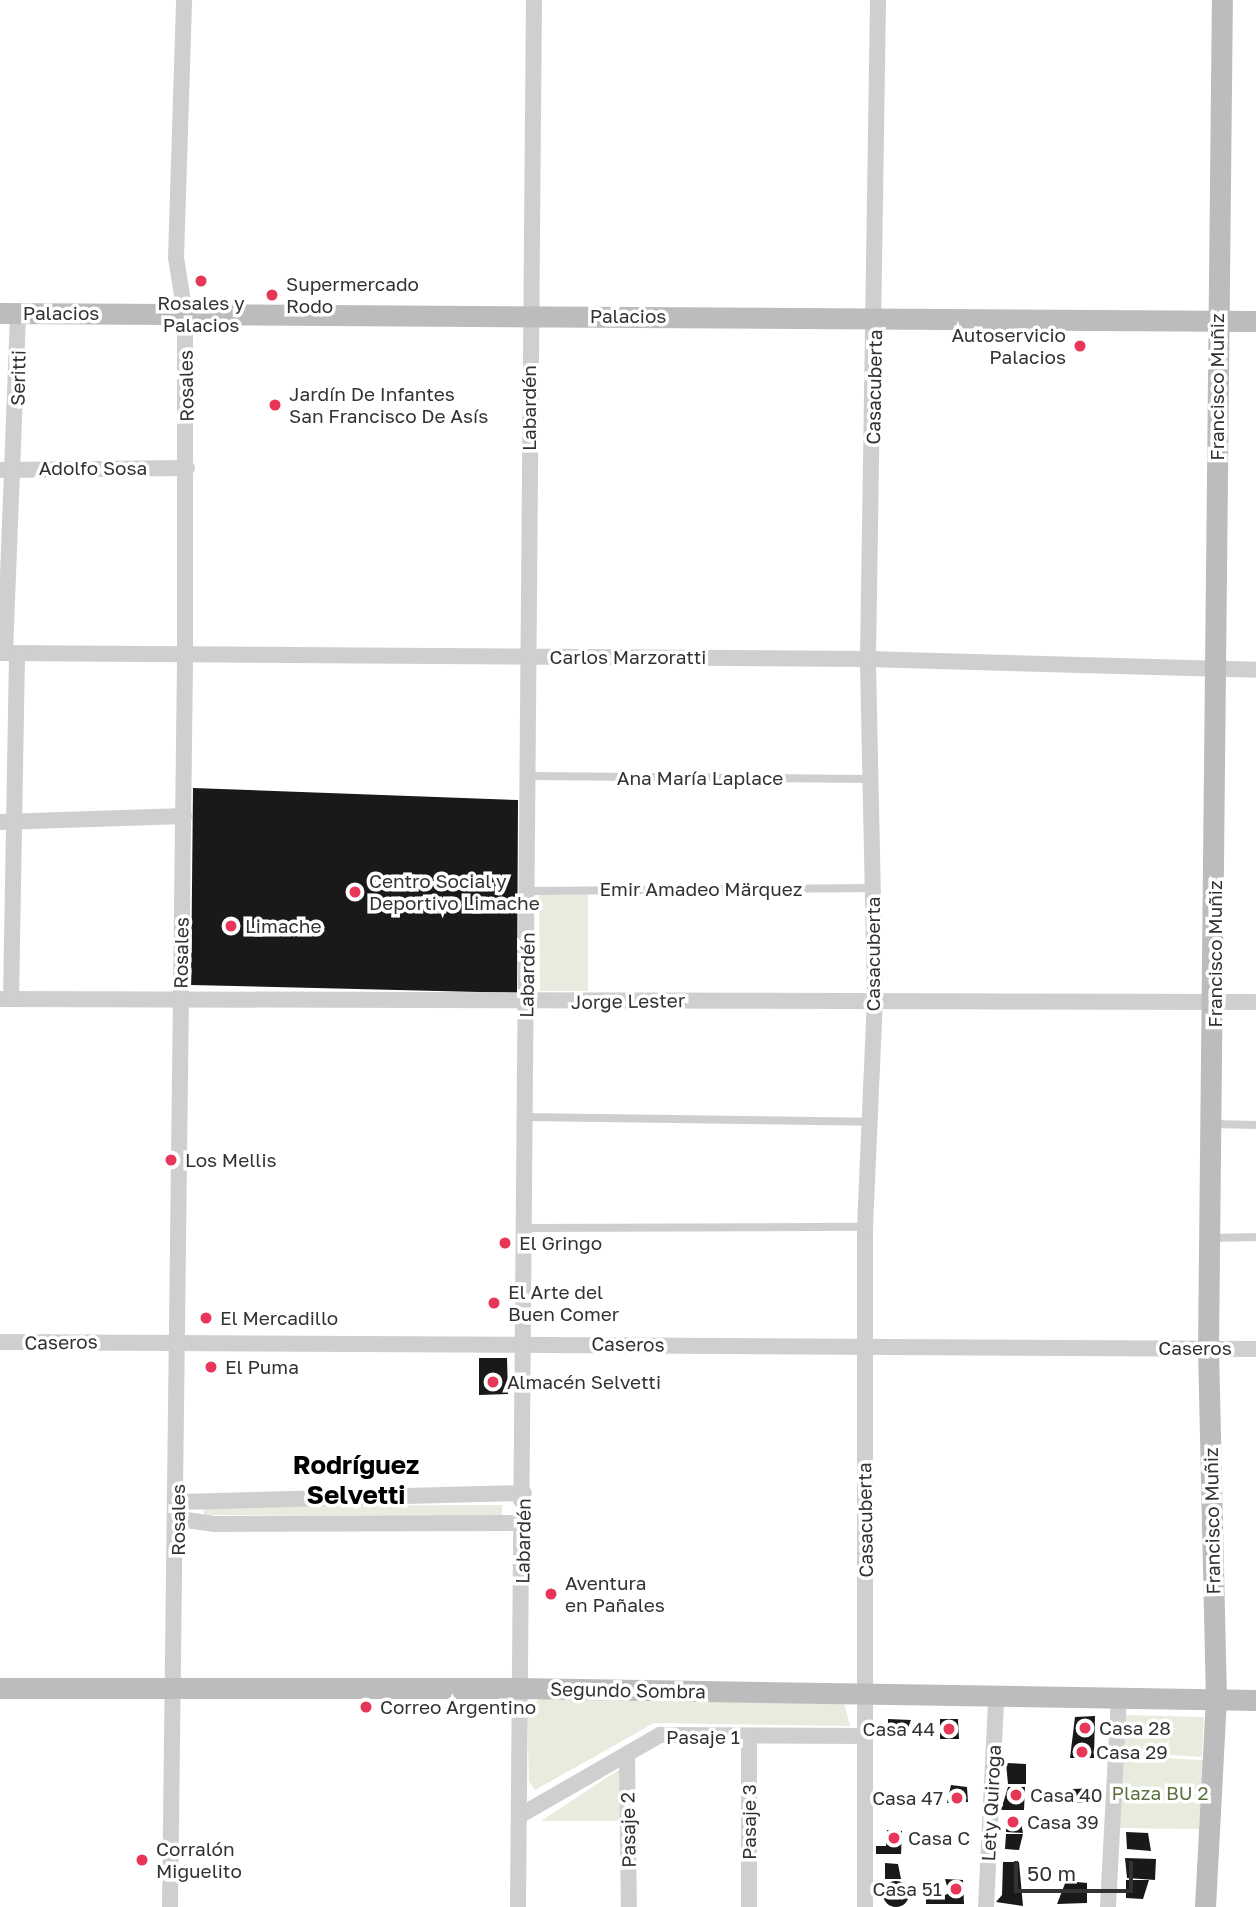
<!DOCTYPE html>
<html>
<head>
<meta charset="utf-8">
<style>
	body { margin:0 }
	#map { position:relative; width:1256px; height:1907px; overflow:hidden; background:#fff; font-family:"Golos Text",sans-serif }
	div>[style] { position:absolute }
	.green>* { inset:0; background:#e7ecde }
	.building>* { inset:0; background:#191919 }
	.round { border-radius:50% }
	.lane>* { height:8px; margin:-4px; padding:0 4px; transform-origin:4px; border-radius:4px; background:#cfcfcf }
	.street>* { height:16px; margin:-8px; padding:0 8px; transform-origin:8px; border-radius:8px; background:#cfcfcf }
	.secondary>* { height:21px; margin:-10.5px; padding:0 10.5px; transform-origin:10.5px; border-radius:10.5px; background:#bcbcbc }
	.dots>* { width:19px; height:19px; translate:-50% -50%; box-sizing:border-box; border:4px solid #fff; border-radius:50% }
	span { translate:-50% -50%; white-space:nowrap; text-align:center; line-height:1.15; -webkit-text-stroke:7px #fff; paint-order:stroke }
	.poi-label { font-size:19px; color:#323232 }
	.left { translate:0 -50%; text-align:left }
	.right { translate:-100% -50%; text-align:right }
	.street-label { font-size:19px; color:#323232 }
	.park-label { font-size:19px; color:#5b703e }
	.district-label { font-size:26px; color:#000; font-weight:700 }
	.scale { position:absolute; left:1014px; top:1861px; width:119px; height:32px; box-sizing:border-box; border:4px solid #323232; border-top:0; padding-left:9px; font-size:21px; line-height:24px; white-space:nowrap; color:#323232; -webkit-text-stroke:5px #fff; paint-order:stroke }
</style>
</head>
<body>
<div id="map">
	<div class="green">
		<div style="clip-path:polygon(539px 891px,588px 891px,588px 991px,540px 991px)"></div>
		<div style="clip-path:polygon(502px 1505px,502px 1515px,204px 1515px,203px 1506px)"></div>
		<div style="clip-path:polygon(540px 1698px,844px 1702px,850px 1726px,654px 1723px,535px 1790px,529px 1781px,527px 1710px)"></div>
		<div style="clip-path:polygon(1124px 1715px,1204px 1717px,1202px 1757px,1122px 1752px)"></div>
		<div style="clip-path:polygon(1121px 1756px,1204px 1760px,1199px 1829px,1117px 1828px)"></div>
		<div style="clip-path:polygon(620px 1769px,620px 1821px,541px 1821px)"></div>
	</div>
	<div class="building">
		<div style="clip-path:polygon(193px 788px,518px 800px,517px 993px,191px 985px)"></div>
		<div style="clip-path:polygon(479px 1358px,507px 1358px,508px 1394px,479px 1395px)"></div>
		<div style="clip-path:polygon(1095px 1716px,1094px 1758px,1070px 1758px,1075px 1717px)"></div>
		<div style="clip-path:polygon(888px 1719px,911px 1720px,905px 1736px,888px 1735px)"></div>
		<div style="clip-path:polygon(940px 1719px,958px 1719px,959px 1739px,940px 1739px)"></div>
		<div style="clip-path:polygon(1006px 1763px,1026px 1764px,1026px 1784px,1008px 1784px)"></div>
		<div style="clip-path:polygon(951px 1785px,967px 1787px,968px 1802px,947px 1803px)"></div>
		<div style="clip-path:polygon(1008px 1787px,1025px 1787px,1024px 1810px,1001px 1810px)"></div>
		<div style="clip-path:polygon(1097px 1788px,1096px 1802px,1072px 1803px,1072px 1789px)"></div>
		<div style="clip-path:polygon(1007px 1816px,1020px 1818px,1023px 1833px,1006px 1832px)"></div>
		<div style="clip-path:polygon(887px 1830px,902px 1831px,901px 1854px,876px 1854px,876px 1846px,886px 1846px)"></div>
		<div style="clip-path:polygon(1126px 1832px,1148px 1833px,1151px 1851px,1127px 1849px)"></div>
		<div style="clip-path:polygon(1006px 1834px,1023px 1834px,1019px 1850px,1005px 1849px)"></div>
		<div style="clip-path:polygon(1125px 1858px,1156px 1859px,1155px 1880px,1127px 1878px)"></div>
		<div style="clip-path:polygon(1003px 1862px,1019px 1862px,1023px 1906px,996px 1902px,1002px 1895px)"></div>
		<div style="clip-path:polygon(885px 1863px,898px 1864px,901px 1879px,885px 1879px)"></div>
		<div style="clip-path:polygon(945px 1879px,963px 1880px,964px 1904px,926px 1904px,926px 1892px,938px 1899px,949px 1893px)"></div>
		<div style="clip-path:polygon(1126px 1880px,1149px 1880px,1143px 1899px,1126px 1898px)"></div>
		<div class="round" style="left:883px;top:1881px;width:26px;height:26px"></div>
		<div style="clip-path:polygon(1066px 1881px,1087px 1883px,1087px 1903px,1057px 1904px)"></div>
	</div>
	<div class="lane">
		<div style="left:529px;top:776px;width:341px;rotate:0.5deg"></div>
		<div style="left:529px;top:891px;width:344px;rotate:-0.5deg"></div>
		<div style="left:524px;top:1117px;width:346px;rotate:0.8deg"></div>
		<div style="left:1212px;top:1124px;width:44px;rotate:1.3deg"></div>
		<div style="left:523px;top:1228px;width:342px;rotate:-0.2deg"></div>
		<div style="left:1210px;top:1238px;width:46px;rotate:-1.2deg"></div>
	</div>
	<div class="street">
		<div style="left:0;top:470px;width:187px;rotate:-0.6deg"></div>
		<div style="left:0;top:653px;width:868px;rotate:0.4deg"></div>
		<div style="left:868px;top:659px;width:388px;rotate:1.6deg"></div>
		<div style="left:5px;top:653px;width:340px;rotate:-87.8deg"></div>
		<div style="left:0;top:822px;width:184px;rotate:-1.9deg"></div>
		<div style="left:0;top:999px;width:1256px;rotate:0.14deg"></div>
		<div style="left:11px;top:999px;width:345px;rotate:-89deg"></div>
		<div style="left:0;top:1342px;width:1256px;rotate:0.32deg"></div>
		<div style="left:179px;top:1502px;width:345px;rotate:-1.5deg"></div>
		<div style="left:179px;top:1519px;width:36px;rotate:8deg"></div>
		<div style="left:215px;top:1524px;width:309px;rotate:-0.2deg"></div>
		<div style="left:627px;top:1754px;width:153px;rotate:89.3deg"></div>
		<div style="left:519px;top:1816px;width:163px;rotate:-29.9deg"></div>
		<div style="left:660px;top:1735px;width:206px;rotate:0.3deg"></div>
		<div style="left:170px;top:1907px;width:1254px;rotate:-89.31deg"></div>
		<div style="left:185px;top:653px;width:339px;rotate:-90deg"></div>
		<div style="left:185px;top:314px;width:57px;rotate:-99.1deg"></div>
		<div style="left:176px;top:258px;width:258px;rotate:-88.2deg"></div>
		<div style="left:518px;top:1907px;width:1907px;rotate:-89.52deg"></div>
		<div style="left:749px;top:1907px;width:170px;rotate:-90deg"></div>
		<div style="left:865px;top:1907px;width:680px;rotate:-90deg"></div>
		<div style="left:865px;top:1227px;width:230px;rotate:-87.5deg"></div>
		<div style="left:875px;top:997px;width:338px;rotate:-91.2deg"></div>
		<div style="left:868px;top:659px;width:659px;rotate:-89.13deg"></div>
		<div style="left:986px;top:1907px;width:208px;rotate:-87.2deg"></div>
		<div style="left:1108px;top:1907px;width:209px;rotate:-87deg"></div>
	</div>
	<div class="secondary">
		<div style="left:0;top:313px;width:1256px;rotate:0.36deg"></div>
		<div style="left:0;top:1688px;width:519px"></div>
		<div style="left:519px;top:1688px;width:737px;rotate:0.93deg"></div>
		<div style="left:1205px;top:1907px;width:207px;rotate:-87deg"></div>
		<div style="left:1216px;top:1700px;width:351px;rotate:-91.3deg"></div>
		<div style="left:1208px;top:1349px;width:1349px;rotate:-89.41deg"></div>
	</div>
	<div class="dots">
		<div style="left:201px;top:281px;background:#e83659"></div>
		<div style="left:272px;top:295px;background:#e83659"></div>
		<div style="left:1080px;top:346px;background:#e83659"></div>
		<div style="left:275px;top:405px;background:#e83659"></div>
		<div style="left:355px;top:892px;background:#e83659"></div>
		<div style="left:231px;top:926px;background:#e83659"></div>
		<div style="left:171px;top:1160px;background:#e83659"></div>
		<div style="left:505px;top:1243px;background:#e83659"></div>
		<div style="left:494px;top:1303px;background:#e83659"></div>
		<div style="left:206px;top:1318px;background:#e83659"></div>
		<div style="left:211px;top:1367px;background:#e83659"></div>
		<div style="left:493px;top:1382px;background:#e83659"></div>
		<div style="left:551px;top:1594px;background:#e83659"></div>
		<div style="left:366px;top:1707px;background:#e83659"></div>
		<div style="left:1085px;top:1728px;background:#e83659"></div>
		<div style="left:949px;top:1729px;background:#e83659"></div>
		<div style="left:1082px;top:1752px;background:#e83659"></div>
		<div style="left:1016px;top:1795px;background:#e83659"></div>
		<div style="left:957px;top:1798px;background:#e83659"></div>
		<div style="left:1013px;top:1822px;background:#e83659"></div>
		<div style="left:894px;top:1838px;background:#e83659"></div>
		<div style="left:142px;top:1860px;background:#e83659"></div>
		<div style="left:956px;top:1889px;background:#e83659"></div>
	</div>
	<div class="poi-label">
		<span class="left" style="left:286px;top:295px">Supermercado<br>Rodo</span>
		<span style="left:201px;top:314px">Rosales y<br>Palacios</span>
		<span class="right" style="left:1066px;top:346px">Autoservicio<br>Palacios</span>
		<span class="left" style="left:289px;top:405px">Jardín De Infantes<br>San Francisco De Asís</span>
		<span class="left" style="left:369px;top:892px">Centro Social y<br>Deportivo Limache</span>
		<span class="left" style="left:245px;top:926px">Limache</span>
		<span class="left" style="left:185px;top:1160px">Los Mellis</span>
		<span class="left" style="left:519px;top:1243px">El Gringo</span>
		<span class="left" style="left:508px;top:1303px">El Arte del<br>Buen Comer</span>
		<span class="left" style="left:220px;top:1318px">El Mercadillo</span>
		<span class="left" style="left:225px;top:1367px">El Puma</span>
		<span class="left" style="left:507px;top:1382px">Almacén Selvetti</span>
		<span class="left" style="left:565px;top:1594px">Aventura<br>en Pañales</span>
		<span class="left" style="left:380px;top:1707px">Correo Argentino</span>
		<span class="left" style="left:1099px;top:1728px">Casa 28</span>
		<span class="right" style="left:935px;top:1729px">Casa 44</span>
		<span class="left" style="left:1096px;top:1752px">Casa 29</span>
		<span class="left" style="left:1030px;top:1795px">Casa 40</span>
		<span class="right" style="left:943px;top:1798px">Casa 47</span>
		<span class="left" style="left:1027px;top:1822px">Casa 39</span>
		<span class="left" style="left:908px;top:1838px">Casa C</span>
		<span class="left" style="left:156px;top:1860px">Corralón<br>Miguelito</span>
		<span class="right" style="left:942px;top:1889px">Casa 51</span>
	</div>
	<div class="street-label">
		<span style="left:61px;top:313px">Palacios</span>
		<span style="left:628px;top:316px">Palacios</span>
		<span style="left:18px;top:378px;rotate:-89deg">Seritti</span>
		<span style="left:186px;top:386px;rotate:-91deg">Rosales</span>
		<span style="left:874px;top:387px;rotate:-89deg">Casacuberta</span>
		<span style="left:1217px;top:387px;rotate:-90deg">Francisco Muñiz</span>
		<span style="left:529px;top:408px;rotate:-90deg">Labardén</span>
		<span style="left:93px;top:468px">Adolfo Sosa</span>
		<span style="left:628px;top:657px">Carlos Marzoratti</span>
		<span style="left:700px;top:778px">Ana María Laplace</span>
		<span style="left:701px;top:889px">Emir Amadeo Märquez</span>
		<span style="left:181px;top:953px;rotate:-89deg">Rosales</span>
		<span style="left:873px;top:954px;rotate:-90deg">Casacuberta</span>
		<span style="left:1215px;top:954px;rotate:-90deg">Francisco Muñiz</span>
		<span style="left:527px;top:975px;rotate:-89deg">Labardén</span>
		<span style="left:628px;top:1001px;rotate:-1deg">Jorge Lester</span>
		<span style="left:61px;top:1342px;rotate:-1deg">Caseros</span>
		<span style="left:628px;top:1344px;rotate:1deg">Caseros</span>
		<span style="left:1195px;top:1348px">Caseros</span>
		<span style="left:178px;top:1520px;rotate:-90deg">Rosales</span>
		<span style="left:865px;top:1520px;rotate:-91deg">Casacuberta</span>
		<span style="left:1212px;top:1521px;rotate:-91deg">Francisco Muñiz</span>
		<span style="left:523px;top:1541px;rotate:-89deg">Labardén</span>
		<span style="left:628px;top:1690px;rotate:1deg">Segundo Sombra</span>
		<span style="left:703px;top:1737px">Pasaje 1</span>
		<span style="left:991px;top:1803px;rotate:-87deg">Lety Quiroga</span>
		<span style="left:749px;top:1822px;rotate:-90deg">Pasaje 3</span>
		<span style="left:628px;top:1830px;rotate:-91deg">Pasaje 2</span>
	</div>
	<div class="park-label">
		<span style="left:1160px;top:1793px">Plaza BU 2</span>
	</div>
	<div class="district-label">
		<span style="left:356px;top:1480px">Rodríguez<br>Selvetti</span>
	</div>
	<div class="scale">50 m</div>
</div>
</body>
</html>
